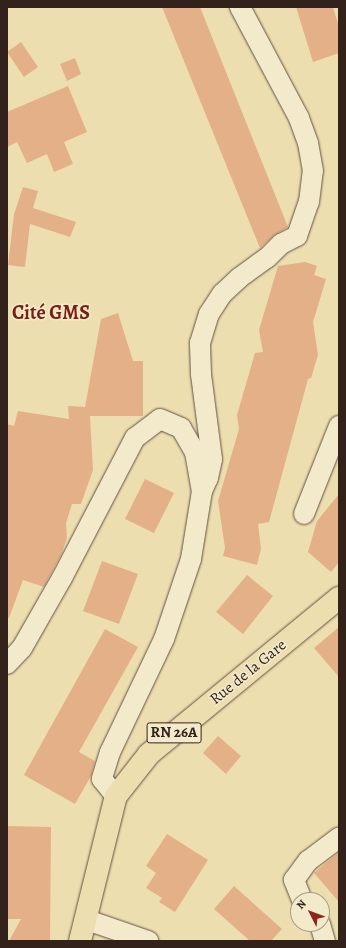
<!DOCTYPE html>
<html>
<head>
<meta charset="utf-8">
<style>
	body { margin:0 }
	#map { position:relative; width:346px; height:948px; overflow:hidden; background:#eddeb0; font-family:Alegreya,serif }
	div>[style] { position:absolute }
	.building>* { inset:0; background:#e4b088 }
	.roads { filter:drop-shadow(0 0 1px #625140) drop-shadow(0 0 1px #625140) }
	.minor>* { height:20px; margin:-10px; padding:0 10px; transform-origin:10px; border-radius:10px; background:#f3eacc }
	.major>* { height:22px; margin:-11px; padding:0 11px; transform-origin:11px; border-radius:11px; background:#eddeb0 }
	span { translate:-50% -50%; white-space:nowrap; text-align:center; line-height:1.15; -webkit-text-stroke:3px #f3eacc; paint-order:stroke }
	.shield-label span { padding:1px 3px; background:#f3eacc; border:1px solid; border-radius:3px; -webkit-text-stroke-width:0 }
	.shield-label { font-size:15px; color:#33221b; font-weight:700 }
	.street-label { font-size:16px; color:#33221b }
	.district-label { font-size:20px; color:#7a1f14; font-weight:700 }
	.frame { position:absolute; inset:0; border:8px solid #33221b; pointer-events:none }
	.north { position:absolute; left:290px; top:892px; width:40px; height:40px; box-sizing:border-box; background:#f3eacc; border:1px solid #a69a85; border-radius:50%; rotate:312deg; font-size:11px; font-weight:700; line-height:16px; text-align:center; color:#33221b }
	.north::after { content:''; display:block; margin:auto; width:14px; height:18px; background:#8f2418; clip-path:polygon(50% 0,100% 100%,50% 72%,0 100%) }
</style>
</head>
<body>
<div id="map">
	<div class="building">
		<div style="clip-path:polygon(162px 7px,200px 7px,288px 227px,273px 236px,260px 248px)"></div>
		<div style="clip-path:polygon(296px 7px,333px 7px,339px 27px,339px 53px,313px 62px)"></div>
		<div style="clip-path:polygon(21px 42px,38px 67px,24px 77px,7px 52px)"></div>
		<div style="clip-path:polygon(75px 58px,81px 74px,67px 81px,60px 64px)"></div>
		<div style="clip-path:polygon(68px 86px,87px 132px,64px 142px,73px 164px,54px 172px,47px 154px,27px 163px,17px 142px,7px 147px,7px 112px)"></div>
		<div style="clip-path:polygon(23px 187px,38px 191px,33px 208px,76px 222px,70px 237px,30px 224px,25px 267px,8px 265px,14px 214px)"></div>
		<div style="clip-path:polygon(305px 262px,317px 266px,314px 275px,326px 279px,313px 322px,318px 355px,311px 378px,308px 379px,269px 522px,258px 524px,261px 549px,257px 565px,223px 556px,225px 548px,218px 501px,239px 429px,237px 415px,255px 353px,263px 352px,259px 330px,278px 266px)"></div>
		<div style="clip-path:polygon(118px 313px,133px 361px,143px 361px,143px 416px,90px 416px,93px 470px,81px 504px,72px 504px,66px 523px,67px 538px,61px 555px,44px 587px,23px 580px,9px 618px,7px 617px,7px 424px,14px 426px,18px 411px,69px 419px,68px 406px,85px 407px,101px 319px)"></div>
		<div style="clip-path:polygon(145px 479px,174px 493px,154px 533px,125px 519px)"></div>
		<div style="clip-path:polygon(339px 494px,339px 562px,331px 572px,308px 552px,317px 521px)"></div>
		<div style="clip-path:polygon(102px 561px,138px 574px,119px 624px,83px 611px)"></div>
		<div style="clip-path:polygon(247px 575px,273px 596px,243px 634px,216px 612px)"></div>
		<div style="clip-path:polygon(339px 627px,339px 677px,314px 648px)"></div>
		<div style="clip-path:polygon(105px 629px,138px 647px,79px 752px,95px 761px,91px 776px,75px 804px,24px 775px)"></div>
		<div style="clip-path:polygon(218px 736px,241px 756px,226px 774px,203px 753px)"></div>
		<div style="clip-path:polygon(7px 826px,51px 827px,50px 941px,9px 941px,21px 919px,7px 919px)"></div>
		<div style="clip-path:polygon(167px 834px,208px 860px,175px 912px,159px 902px,162px 898px,146px 888px,156px 873px,146px 866px)"></div>
		<div style="clip-path:polygon(339px 852px,339px 902px,314px 873px)"></div>
		<div style="clip-path:polygon(234px 886px,282px 929px,271px 941px,250px 941px,214px 909px)"></div>
	</div>
	<div class="roads">
		<div class="minor">
			<div style="left:203px;top:489px;width:12px;rotate:-66deg"></div>
			<div style="left:208px;top:478px;width:19px;rotate:-78deg"></div>
			<div style="left:212px;top:459px;width:86px;rotate:-97.4deg"></div>
			<div style="left:201px;top:374px;width:31px;rotate:-92deg"></div>
			<div style="left:200px;top:343px;width:30px;rotate:-73deg"></div>
			<div style="left:209px;top:314px;width:24px;rotate:-57deg"></div>
			<div style="left:222px;top:294px;width:23px;rotate:-43deg"></div>
			<div style="left:239px;top:278px;width:34px;rotate:-36deg"></div>
			<div style="left:267px;top:258px;width:20px;rotate:-45deg"></div>
			<div style="left:281px;top:244px;width:18px;rotate:-27deg"></div>
			<div style="left:297px;top:236px;width:36px;rotate:-71deg"></div>
			<div style="left:309px;top:202px;width:31px;rotate:-83deg"></div>
			<div style="left:313px;top:171px;width:28px;rotate:-100deg"></div>
			<div style="left:308px;top:143px;width:27px;rotate:-110deg"></div>
			<div style="left:299px;top:118px;width:126px;rotate:-118deg"></div>
			<div style="left:304px;top:514px;width:95px;rotate:-68.3deg"></div>
			<div style="left:7px;top:664px;width:22px;rotate:-47deg"></div>
			<div style="left:22px;top:648px;width:81px;rotate:-60.3deg"></div>
			<div style="left:62px;top:578px;width:158px;rotate:-62.5deg"></div>
			<div style="left:135px;top:438px;width:31px;rotate:-37deg"></div>
			<div style="left:160px;top:419px;width:23px;rotate:23deg"></div>
			<div style="left:181px;top:428px;width:28px;rotate:60deg"></div>
			<div style="left:195px;top:452px;width:40px;rotate:80deg"></div>
			<div style="left:202px;top:491px;width:69px;rotate:99.2deg"></div>
			<div style="left:191px;top:559px;width:84px;rotate:108.6deg"></div>
			<div style="left:164px;top:639px;width:125px;rotate:115.5deg"></div>
			<div style="left:110px;top:752px;width:28px;rotate:107deg"></div>
			<div style="left:102px;top:779px;width:22px;rotate:51deg"></div>
			<div style="left:302px;top:900px;width:22px;rotate:-112deg"></div>
			<div style="left:294px;top:880px;width:24px;rotate:-54deg"></div>
			<div style="left:308px;top:861px;width:39px;rotate:-37deg"></div>
			<div style="left:87px;top:920px;width:65px;rotate:19deg"></div>
			<div style="left:320px;top:924px;width:18px;rotate:74deg"></div>
		</div>
		<div class="major">
			<div style="left:80px;top:941px;width:149px;rotate:-76.1deg"></div>
			<div style="left:116px;top:796px;width:53px;rotate:-51.8deg"></div>
			<div style="left:149px;top:754px;width:246px;rotate:-39.4deg"></div>
		</div>
	</div>
	<div class="shield-label">
		<span style="left:174px;top:733px">RN 26A</span>
	</div>
	<div class="street-label">
		<span style="left:248px;top:672px;rotate:-39deg">Rue de la Gare</span>
	</div>
	<div class="district-label">
		<span style="left:51px;top:312px">Cité GMS</span>
	</div>
	<div class="frame"></div>
	<div class="north">N</div>
</div>
</body>
</html>
